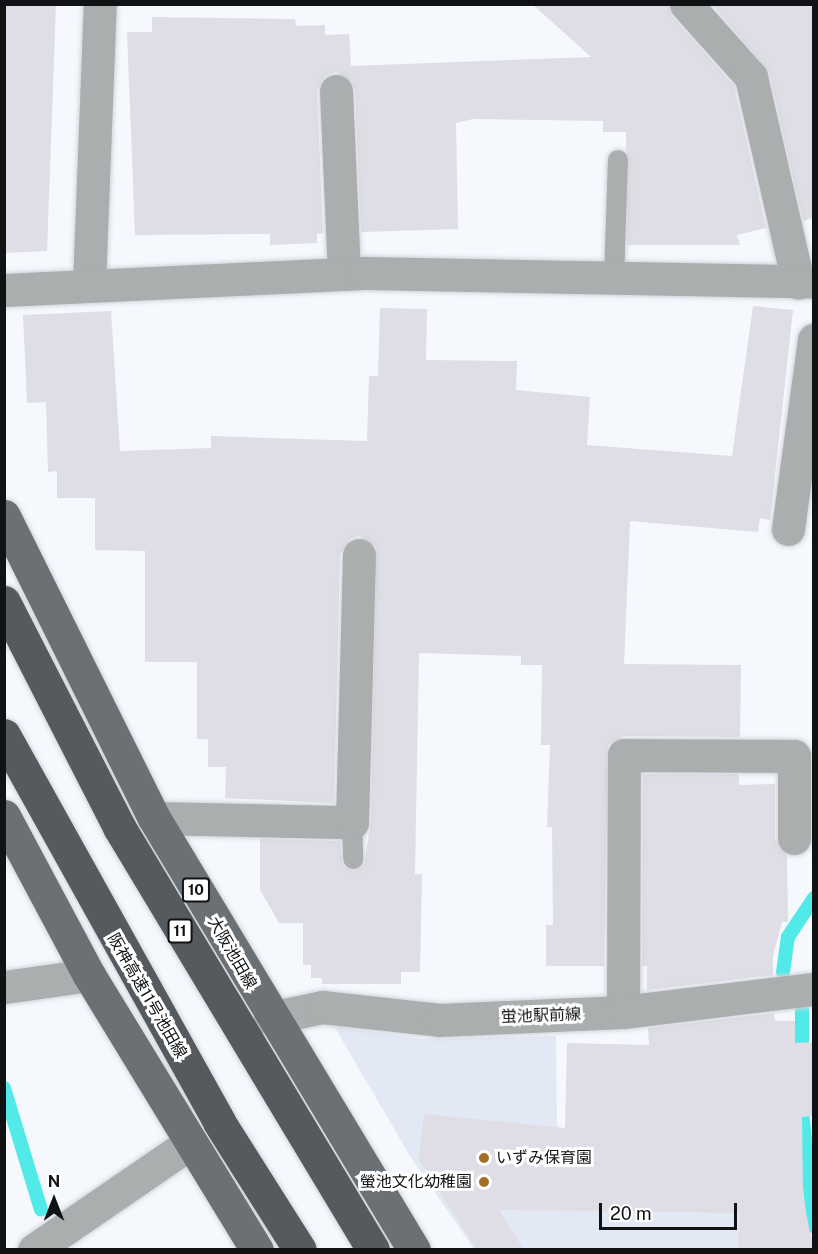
<!DOCTYPE html>
<html>
<head>
<meta charset="utf-8">
<style>
	body { margin:0 }
	#map { position:relative; width:818px; height:1254px; overflow:hidden; background:#f5f9fe; font-family:"Public Sans","Noto Sans JP",sans-serif }
	div>[style] { position:absolute }
	.built>* { inset:0; background:#e3e9f4 }
	.stream>* { height:14px; margin:-7px; padding:0 7px; transform-origin:7px; border-radius:7px; background:#51eae8 }
	.building>* { inset:0; background:#dfdde5 }
	.roads { filter:drop-shadow(0 0 2px #d1d4d9) drop-shadow(0 0 2px #d1d4d9) }
	.service>* { height:20px; margin:-10px; padding:0 10px; transform-origin:10px; border-radius:10px; background:#aaaeaf }
	.minor>* { height:33px; margin:-16.5px; padding:0 16.5px; transform-origin:16.5px; border-radius:16.5px; background:#aaaeaf }
	.primary>* { height:33px; margin:-16.5px; padding:0 16.5px; transform-origin:16.5px; border-radius:16.5px; background:#6a7073 }
	.motorway>* { height:33px; margin:-16.5px; padding:0 16.5px; transform-origin:16.5px; border-radius:16.5px; background:#545a5e }
	.dots>* { width:16px; height:16px; translate:-50% -50%; box-sizing:border-box; border:3px solid #fff; border-radius:50% }
	span { translate:-50% -50%; white-space:nowrap; text-align:center; line-height:1.15; -webkit-text-stroke:6px #fff; paint-order:stroke }
	.shield-label span { padding:2px 4px; background:#fff; border:2px solid; border-radius:4px; -webkit-text-stroke-width:0 }
	.shield-label { font-size:15px; color:#111214; font-weight:700 }
	.street-label { font-size:16px; color:#111214 }
	.poi-label { font-size:16px; color:#111214 }
	.left { translate:0 -50%; text-align:left }
	.right { translate:-100% -50%; text-align:right }
	.frame { position:absolute; inset:0; border:6px solid #111214; pointer-events:none }
	.north { position:absolute; left:24px; top:1170px; width:60px; height:60px; -webkit-text-stroke:4px #fff; paint-order:stroke; rotate:0deg; font-size:16px; font-weight:700; line-height:24px; text-align:center; color:#111214 }
	.north::after { content:''; display:block; margin:auto; width:21px; height:27px; background:#111214; clip-path:polygon(50% 0,100% 100%,50% 72%,0 100%) }
	.scale { position:absolute; left:599px; top:1203px; width:138px; height:27px; box-sizing:border-box; border:3px solid #111214; border-top:0; padding-left:8px; font-size:18px; line-height:21px; white-space:nowrap; color:#111214; -webkit-text-stroke:4px #fff; paint-order:stroke }
</style>
</head>
<body>
<div id="map">
	<div class="built">
		<div style="clip-path:polygon(334px 1026px,421px 1039px,556px 1036px,557px 1124px,563px 1134px,802px 1138px,813px 1249px,474px 1249px,410px 1156px)"></div>
	</div>
	<div class="stream">
		<div style="left:783px;top:972px;width:35px;rotate:-82deg"></div>
		<div style="left:788px;top:937px;width:47px;rotate:-56.3deg"></div>
		<div style="left:802px;top:1007px;width:52px;rotate:90deg"></div>
		<div style="left:4px;top:1088px;width:127px;rotate:73.1deg"></div>
		<div style="left:802px;top:1111px;width:116px;rotate:84deg"></div>
	</div>
	<div class="building">
		<div style="clip-path:polygon(4px 4px,56px 4px,47px 251px,4px 253px)"></div>
		<div style="clip-path:polygon(532px 4px,668px 4px,672px 16px,734px 86px,766px 228px,737px 235px,740px 245px,627px 245px,626px 132px,603px 132px,603px 121px,473px 119px,456px 123px,458px 229px,361px 232px,355px 90px,351px 80px,336px 72px,325px 76px,317px 91px,323px 233px,317px 234px,317px 243px,270px 245px,270px 234px,135px 235px,127px 32px,152px 32px,152px 17px,295px 19px,296px 26px,325px 25px,325px 35px,349px 34px,351px 66px,591px 57px)"></div>
		<div style="clip-path:polygon(712px 4px,813px 4px,813px 218px,803px 221px,769px 72px)"></div>
		<div style="clip-path:polygon(753px 306px,793px 310px,770px 520px,760px 518px,758px 532px,630px 521px,624px 664px,741px 665px,740px 737px,624px 736px,608px 745px,604px 966px,546px 966px,546px 925px,553px 925px,552px 827px,547px 827px,550px 745px,541px 745px,542px 665px,521px 665px,521px 656px,419px 653px,415px 874px,422px 874px,420px 972px,401px 972px,401px 984px,322px 984px,322px 978px,311px 978px,311px 965px,303px 965px,303px 923px,279px 923px,260px 890px,260px 839px,340px 841px,343px 866px,354px 871px,364px 864px,371px 822px,376px 547px,359px 536px,350px 539px,340px 554px,334px 803px,225px 798px,226px 767px,208px 767px,208px 739px,197px 739px,197px 662px,145px 662px,145px 551px,95px 550px,95px 498px,57px 498px,57px 471px,48px 472px,46px 402px,27px 403px,23px 315px,111px 311px,120px 451px,211px 448px,211px 436px,367px 441px,369px 376px,378px 376px,380px 308px,427px 309px,426px 360px,517px 361px,516px 390px,590px 397px,587px 445px,732px 456px)"></div>
		<div style="clip-path:polygon(643px 774px,739px 774px,739px 785px,775px 784px,775px 839px,787px 855px,788px 922px,782px 922px,773px 956px,773px 975px,647px 990px,647px 966px,642px 966px)"></div>
		<div style="clip-path:polygon(774px 1013px,775px 1021px,795px 1021px,795px 1043px,813px 1042px,813px 1116px,802px 1117px,803px 1195px,813px 1250px,738px 1250px,739px 1213px,499px 1210px,524px 1250px,477px 1250px,419px 1160px,424px 1114px,565px 1128px,567px 1043px,649px 1045px,648px 1028px)"></div>
	</div>
	<div class="roads">
		<div class="service">
			<div style="left:614px;top:279px;width:119px;rotate:-88.1deg"></div>
			<div style="left:352px;top:822px;width:37px;rotate:88deg"></div>
		</div>
		<div class="minor">
			<div style="left:686px;top:4px;width:98px;rotate:48.3deg"></div>
			<div style="left:751px;top:77px;width:211px;rotate:77.1deg"></div>
			<div style="left:336px;top:91px;width:183px;rotate:87.5deg"></div>
			<div style="left:89px;top:285px;width:281px;rotate:-87.8deg"></div>
			<div style="left:4px;top:290px;width:361px;rotate:-2.7deg"></div>
			<div style="left:365px;top:273px;width:449px;rotate:1.1deg"></div>
			<div style="left:788px;top:529px;width:191px;rotate:-82.2deg"></div>
			<div style="left:154px;top:818px;width:198px;rotate:1.2deg"></div>
			<div style="left:352px;top:822px;width:267px;rotate:-88.5deg"></div>
			<div style="left:4px;top:987px;width:86px;rotate:-8deg"></div>
			<div style="left:623px;top:1012px;width:257px;rotate:-89.8deg"></div>
			<div style="left:624px;top:755px;width:170px;rotate:0.3deg"></div>
			<div style="left:794px;top:756px;width:82px;rotate:90deg"></div>
			<div style="left:270px;top:1018px;width:53px;rotate:-11.9deg"></div>
			<div style="left:322px;top:1007px;width:118px;rotate:6.3deg"></div>
			<div style="left:439px;top:1020px;width:184px;rotate:-2.5deg"></div>
			<div style="left:623px;top:1012px;width:192px;rotate:-6.9deg"></div>
			<div style="left:34px;top:1250px;width:188px;rotate:-34.4deg"></div>
		</div>
		<div class="primary">
			<div style="left:4px;top:516px;width:337px;rotate:63.6deg"></div>
			<div style="left:154px;top:818px;width:504px;rotate:58.96deg"></div>
			<div style="left:4px;top:816px;width:180px;rotate:61.9deg"></div>
			<div style="left:89px;top:975px;width:322px;rotate:58.6deg"></div>
		</div>
		<div class="motorway">
			<div style="left:4px;top:602px;width:253px;rotate:62.9deg"></div>
			<div style="left:119px;top:827px;width:493px;rotate:59deg"></div>
			<div style="left:4px;top:735px;width:443px;rotate:60.9deg"></div>
			<div style="left:219px;top:1122px;width:151px;rotate:57.7deg"></div>
		</div>
	</div>
	<div class="dots">
		<div style="left:484px;top:1158px;background:#a36f28"></div>
		<div style="left:484px;top:1182px;background:#a36f28"></div>
	</div>
	<div class="shield-label">
		<span style="left:196px;top:890px">10</span>
		<span style="left:180px;top:931px">11</span>
	</div>
	<div class="street-label">
		<span style="left:232px;top:953px;rotate:60deg">大阪池田線</span>
		<span style="left:147px;top:996px;rotate:60deg">阪神高速11号池田線</span>
		<span style="left:541px;top:1016px;rotate:-2deg">蛍池駅前線</span>
	</div>
	<div class="poi-label">
		<span class="left" style="left:496px;top:1158px">いずみ保育園</span>
		<span class="right" style="left:472px;top:1182px">螢池文化幼稚園</span>
	</div>
	<div class="frame"></div>
	<div class="north">N</div>
	<div class="scale">20 m</div>
</div>
</body>
</html>
